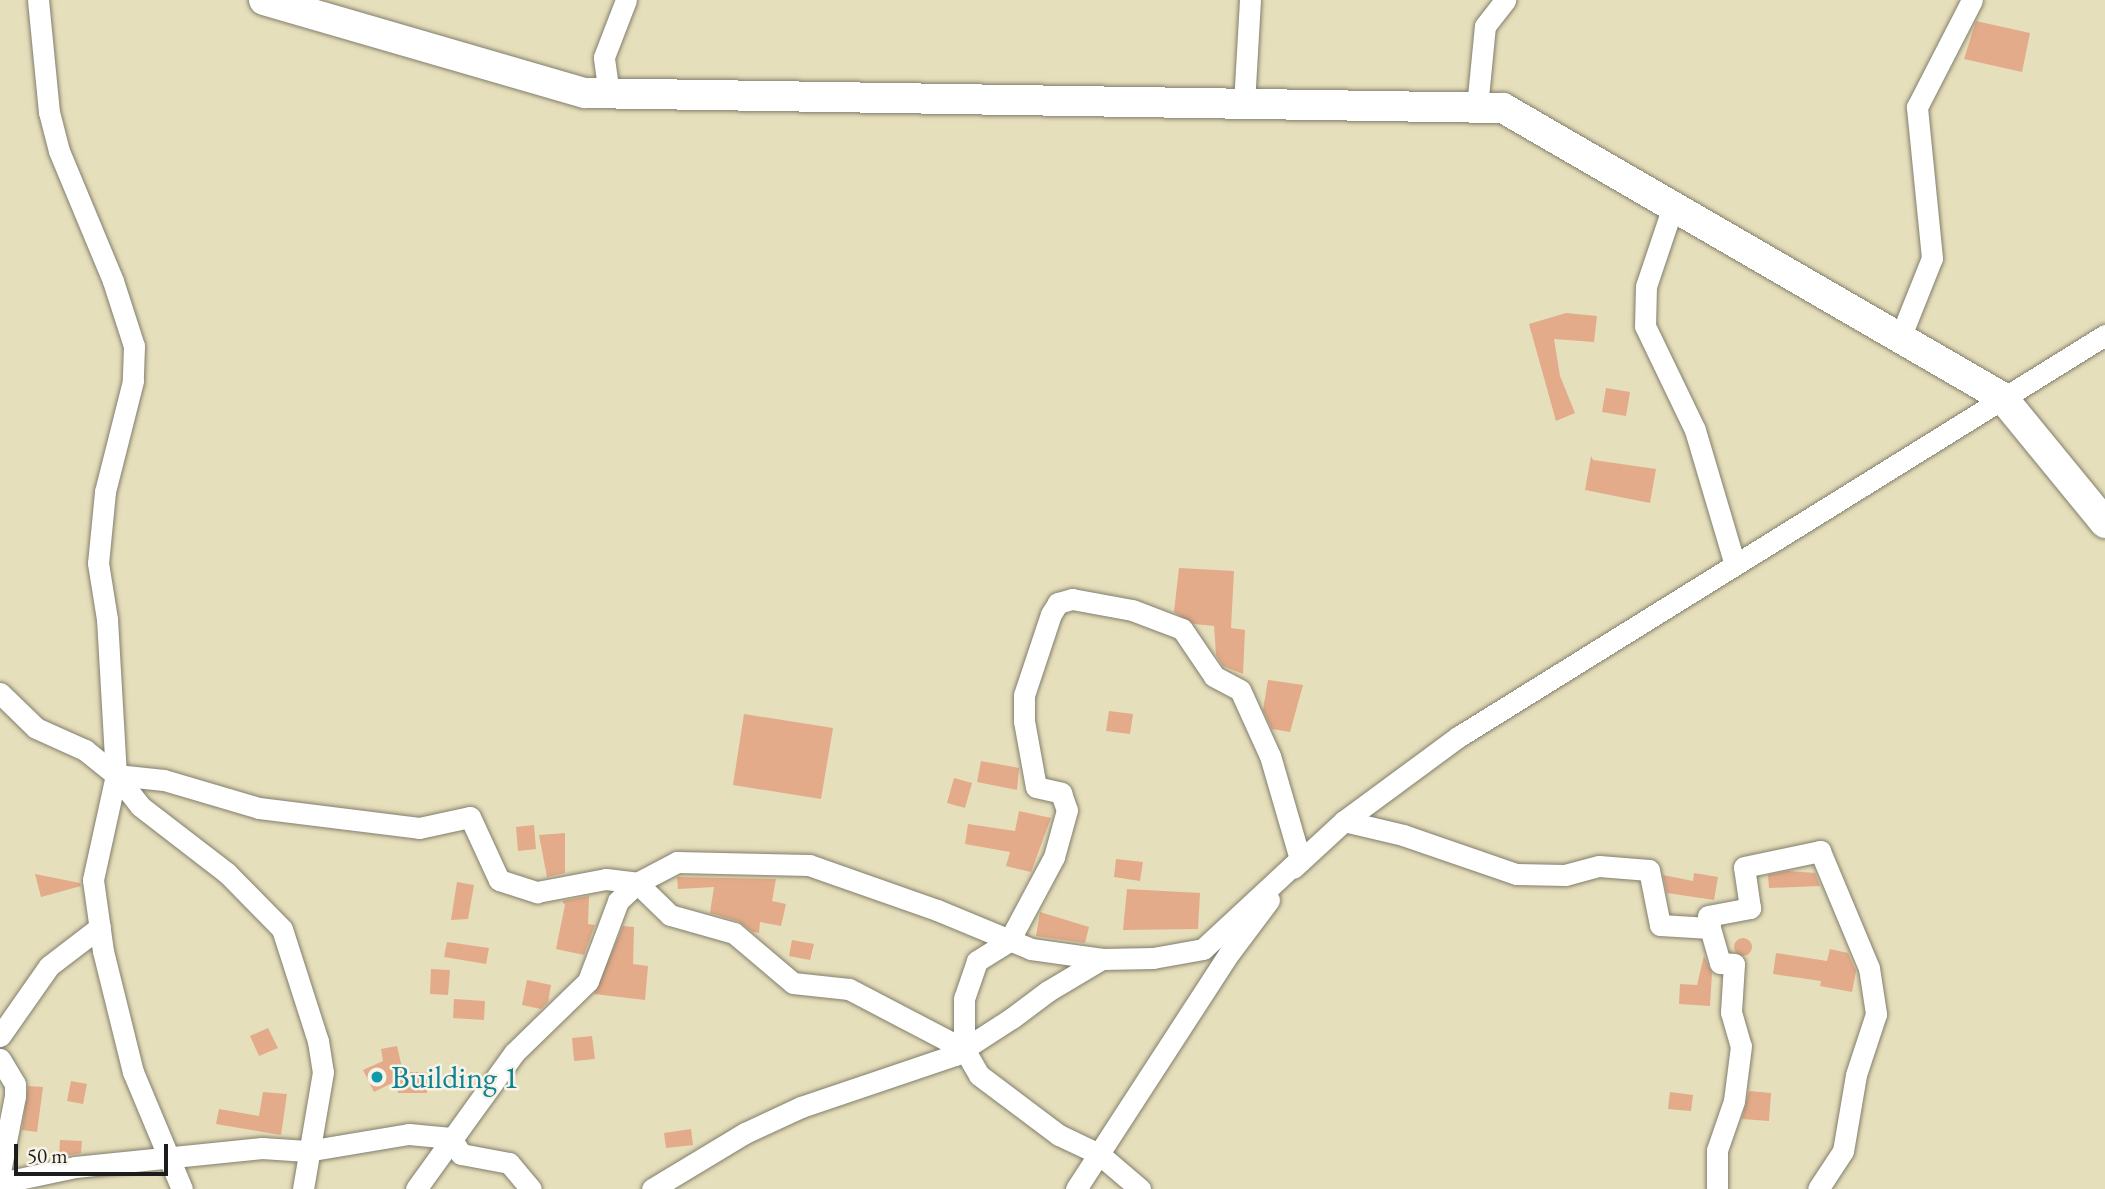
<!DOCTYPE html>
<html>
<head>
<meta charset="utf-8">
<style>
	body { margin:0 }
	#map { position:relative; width:2105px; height:1189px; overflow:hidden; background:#e6dfbb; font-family:"EB Garamond",serif }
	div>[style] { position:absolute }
	.building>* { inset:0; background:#e3ab89 }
	.round { border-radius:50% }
	.roads { filter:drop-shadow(0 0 2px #817e6c) drop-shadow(0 0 2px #817e6c) }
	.street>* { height:21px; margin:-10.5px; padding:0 10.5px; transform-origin:10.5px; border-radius:10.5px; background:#fff }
	.secondary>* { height:30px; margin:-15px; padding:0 15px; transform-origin:15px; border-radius:15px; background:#fff }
	.dots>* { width:19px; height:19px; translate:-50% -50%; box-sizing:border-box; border:4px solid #f7f3e8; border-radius:50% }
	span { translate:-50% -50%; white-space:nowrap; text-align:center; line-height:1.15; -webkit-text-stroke:5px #f7f3e8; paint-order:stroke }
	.culture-label { font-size:32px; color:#0d838f }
	.left { translate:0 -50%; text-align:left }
	.scale { position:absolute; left:14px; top:1144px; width:154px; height:32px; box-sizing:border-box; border:4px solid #1c1c1c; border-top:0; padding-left:9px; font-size:21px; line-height:24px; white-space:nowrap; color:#1c1c1c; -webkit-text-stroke:5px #f7f3e8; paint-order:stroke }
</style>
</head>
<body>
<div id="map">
	<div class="building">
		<div style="clip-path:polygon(1976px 21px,2030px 33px,2022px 72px,1964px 59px)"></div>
		<div style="clip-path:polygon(1566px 313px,1597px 316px,1594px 342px,1554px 339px,1560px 376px,1575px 413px,1556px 421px,1529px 324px)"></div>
		<div style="clip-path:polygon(1606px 388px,1630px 392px,1626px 416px,1602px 412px)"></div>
		<div style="clip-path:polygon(1591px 456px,1593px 460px,1656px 469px,1650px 503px,1585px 490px)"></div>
		<div style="clip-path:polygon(1179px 568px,1234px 571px,1231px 628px,1245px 630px,1243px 674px,1223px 666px,1216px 655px,1214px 626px,1194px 624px,1174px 612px)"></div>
		<div style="clip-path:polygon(1268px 680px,1303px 685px,1290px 732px,1272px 729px,1263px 710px)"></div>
		<div style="clip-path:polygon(1109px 711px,1133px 714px,1130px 734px,1106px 731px)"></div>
		<div style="clip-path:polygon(744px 714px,833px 728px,821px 799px,733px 785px)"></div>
		<div style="clip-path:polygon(981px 761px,1019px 768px,1017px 790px,977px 782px)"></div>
		<div style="clip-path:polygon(954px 778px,972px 783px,965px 808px,947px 803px)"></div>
		<div style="clip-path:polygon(1019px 811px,1051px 818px,1031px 872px,1006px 866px,1010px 852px,965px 844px,968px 824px,1015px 831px)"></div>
		<div style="clip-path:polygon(534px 825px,536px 849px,518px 851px,516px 827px)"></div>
		<div style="clip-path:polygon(565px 833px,565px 873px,547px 877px,539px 835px)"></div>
		<div style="clip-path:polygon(1116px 859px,1143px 862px,1140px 881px,1114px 877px)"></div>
		<div style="clip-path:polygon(1788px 871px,1815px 873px,1820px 886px,1769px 888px,1768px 875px)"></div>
		<div style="clip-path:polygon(1694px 873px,1718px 877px,1714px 900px,1667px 893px,1663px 875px,1693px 881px)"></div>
		<div style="clip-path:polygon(35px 874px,80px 883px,81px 886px,41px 897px)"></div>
		<div style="clip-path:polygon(677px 877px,776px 879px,772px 901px,786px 904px,781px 926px,760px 922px,759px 933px,753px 932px,738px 921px,710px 913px,714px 887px,678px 889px)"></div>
		<div style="clip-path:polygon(457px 882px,474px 885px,468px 919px,451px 920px)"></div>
		<div style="clip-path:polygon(1127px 889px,1200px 893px,1198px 929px,1123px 930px)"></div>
		<div style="clip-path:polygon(589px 896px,588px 924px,595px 925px,584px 955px,556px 949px,565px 905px,562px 901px)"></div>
		<div style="clip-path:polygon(1040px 912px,1089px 927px,1085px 943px,1036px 936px)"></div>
		<div style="clip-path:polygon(623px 926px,634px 927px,633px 964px,648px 966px,645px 1000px,594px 994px)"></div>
		<div class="round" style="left:1734px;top:938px;width:18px;height:18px"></div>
		<div style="clip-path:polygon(792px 940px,814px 944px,810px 960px,789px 956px)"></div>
		<div style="clip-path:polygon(447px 942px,489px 948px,486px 964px,444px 957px)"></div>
		<div style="clip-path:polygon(1830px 949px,1848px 953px,1856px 971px,1852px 992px,1820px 986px,1821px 981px,1773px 974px,1776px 953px,1827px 961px)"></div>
		<div style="clip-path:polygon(1704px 956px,1712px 973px,1710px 1006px,1679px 1004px,1680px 984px,1697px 985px)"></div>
		<div style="clip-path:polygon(431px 969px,450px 970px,448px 995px,430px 994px)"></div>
		<div style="clip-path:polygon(527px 980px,551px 985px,548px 1002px,541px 1009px,522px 1005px)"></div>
		<div style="clip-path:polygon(454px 999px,485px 1001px,484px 1020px,453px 1018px)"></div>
		<div style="clip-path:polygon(268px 1028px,278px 1048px,259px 1056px,250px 1036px)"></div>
		<div style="clip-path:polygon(592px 1036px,595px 1059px,574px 1061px,572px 1038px)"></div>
		<div style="clip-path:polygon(397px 1046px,403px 1072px,427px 1072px,427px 1093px,398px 1093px,398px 1080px,374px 1092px,363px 1070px,383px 1061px,381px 1049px)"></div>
		<div style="clip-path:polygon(71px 1081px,87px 1084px,83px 1104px,67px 1101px)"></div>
		<div style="clip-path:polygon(28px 1086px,43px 1087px,37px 1132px,22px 1130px)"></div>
		<div style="clip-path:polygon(1749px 1091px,1771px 1093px,1769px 1121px,1742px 1119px)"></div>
		<div style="clip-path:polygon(263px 1092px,287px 1094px,281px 1135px,216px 1124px,219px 1109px,259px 1116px)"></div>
		<div style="clip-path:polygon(1670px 1092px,1693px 1095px,1691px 1111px,1668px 1109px)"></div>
		<div style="clip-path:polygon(691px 1129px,693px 1145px,666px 1148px,664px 1133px)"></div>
		<div style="clip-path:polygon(60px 1140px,82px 1141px,81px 1153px,59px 1157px)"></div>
	</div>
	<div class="roads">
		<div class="street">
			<div style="left:38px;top:0;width:113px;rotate:84.4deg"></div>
			<div style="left:49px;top:112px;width:40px;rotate:75.6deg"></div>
			<div style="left:59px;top:151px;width:141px;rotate:67.4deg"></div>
			<div style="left:113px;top:281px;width:68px;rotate:72.1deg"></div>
			<div style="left:134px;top:346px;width:35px;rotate:92deg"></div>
			<div style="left:133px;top:381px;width:114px;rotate:104.2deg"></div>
			<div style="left:105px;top:492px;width:71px;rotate:95.6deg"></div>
			<div style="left:98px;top:563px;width:57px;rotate:80.9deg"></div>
			<div style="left:107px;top:619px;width:156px;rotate:86.7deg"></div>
			<div style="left:116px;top:775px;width:39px;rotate:52deg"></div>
			<div style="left:140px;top:806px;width:110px;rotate:37.6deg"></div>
			<div style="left:227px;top:873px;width:78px;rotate:45.5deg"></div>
			<div style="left:282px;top:929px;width:118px;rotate:72.2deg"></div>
			<div style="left:318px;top:1041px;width:31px;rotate:81deg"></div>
			<div style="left:323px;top:1072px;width:119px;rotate:99.7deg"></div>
			<div style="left:609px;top:94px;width:37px;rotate:-98deg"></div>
			<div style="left:604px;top:57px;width:61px;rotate:-68.9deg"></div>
			<div style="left:1244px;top:104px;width:104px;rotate:-86.7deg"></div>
			<div style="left:1477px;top:107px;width:81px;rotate:-84.4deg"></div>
			<div style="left:1485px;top:26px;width:33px;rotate:-52deg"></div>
			<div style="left:1673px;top:206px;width:84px;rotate:108.6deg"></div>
			<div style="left:1646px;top:286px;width:40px;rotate:91.4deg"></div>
			<div style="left:1645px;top:326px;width:115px;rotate:64.3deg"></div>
			<div style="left:1695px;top:430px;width:138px;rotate:73.5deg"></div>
			<div style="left:1900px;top:338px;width:86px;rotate:-68.2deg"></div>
			<div style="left:1932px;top:258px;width:152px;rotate:-95.7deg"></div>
			<div style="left:1917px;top:107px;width:120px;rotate:-62.8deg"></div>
			<div style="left:0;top:693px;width:50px;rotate:44.2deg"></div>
			<div style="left:36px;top:728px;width:54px;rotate:24.2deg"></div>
			<div style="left:85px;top:750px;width:40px;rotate:39deg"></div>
			<div style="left:116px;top:775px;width:48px;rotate:5.9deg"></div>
			<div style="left:164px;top:780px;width:99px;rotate:16.4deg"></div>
			<div style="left:259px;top:808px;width:161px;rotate:7.1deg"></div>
			<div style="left:419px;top:828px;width:52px;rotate:-12.2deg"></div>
			<div style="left:470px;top:817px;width:69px;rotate:65.3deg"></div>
			<div style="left:499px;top:880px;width:40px;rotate:18deg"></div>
			<div style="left:537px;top:892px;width:70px;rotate:-10.7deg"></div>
			<div style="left:606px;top:879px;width:31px;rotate:7deg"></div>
			<div style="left:637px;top:883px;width:46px;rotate:44.1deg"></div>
			<div style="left:670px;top:915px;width:66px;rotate:15.7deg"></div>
			<div style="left:734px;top:933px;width:77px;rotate:40.3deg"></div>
			<div style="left:793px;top:983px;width:56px;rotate:6.1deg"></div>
			<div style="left:849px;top:989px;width:130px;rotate:27.6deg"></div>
			<div style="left:116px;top:775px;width:107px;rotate:102.4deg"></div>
			<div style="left:93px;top:880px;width:72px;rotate:82deg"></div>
			<div style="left:103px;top:951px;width:125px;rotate:76.1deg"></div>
			<div style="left:133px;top:1072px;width:127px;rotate:67.3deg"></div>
			<div style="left:1344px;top:821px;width:61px;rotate:13.3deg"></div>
			<div style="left:1403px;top:835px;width:120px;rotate:19deg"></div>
			<div style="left:1516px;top:874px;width:49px;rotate:1.2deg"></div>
			<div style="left:1565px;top:875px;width:35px;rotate:-15deg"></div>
			<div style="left:1599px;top:866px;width:50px;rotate:4.6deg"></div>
			<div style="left:1649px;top:870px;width:56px;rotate:78.7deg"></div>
			<div style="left:1660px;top:925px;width:50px;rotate:3.4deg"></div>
			<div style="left:1710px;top:928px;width:36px;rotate:74deg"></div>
			<div style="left:1720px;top:963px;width:14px;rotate:4deg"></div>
			<div style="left:1734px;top:964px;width:48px;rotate:93.6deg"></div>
			<div style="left:1731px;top:1012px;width:35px;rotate:74deg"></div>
			<div style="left:1741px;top:1046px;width:55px;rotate:97.3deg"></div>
			<div style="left:1734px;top:1101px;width:52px;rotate:109.1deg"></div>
			<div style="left:1717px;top:1150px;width:39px;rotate:90deg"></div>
			<div style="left:1293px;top:868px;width:69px;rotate:-42.7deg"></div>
			<div style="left:1344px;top:821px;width:142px;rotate:-36.4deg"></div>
			<div style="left:1458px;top:737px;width:762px;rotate:-31.85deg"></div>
			<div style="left:1710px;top:928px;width:12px;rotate:-99deg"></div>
			<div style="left:1708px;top:916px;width:43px;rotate:-10.8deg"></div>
			<div style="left:1750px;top:908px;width:41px;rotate:-98.3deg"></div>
			<div style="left:1744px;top:867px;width:78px;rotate:-11.9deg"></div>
			<div style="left:1820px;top:851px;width:127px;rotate:67.3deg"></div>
			<div style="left:1869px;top:968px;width:47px;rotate:81.3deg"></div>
			<div style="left:1876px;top:1014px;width:64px;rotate:108.2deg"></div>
			<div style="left:1856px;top:1075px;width:77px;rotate:99.7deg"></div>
			<div style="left:1843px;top:1151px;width:45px;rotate:123.3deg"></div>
			<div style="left:0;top:1036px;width:85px;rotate:-55deg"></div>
			<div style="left:49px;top:966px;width:64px;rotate:-37.4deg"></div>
			<div style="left:0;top:1059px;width:29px;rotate:59deg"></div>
			<div style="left:15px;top:1084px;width:12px;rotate:90deg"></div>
			<div style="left:15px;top:1096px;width:77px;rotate:101.2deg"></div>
			<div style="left:0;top:1183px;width:77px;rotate:-12deg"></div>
			<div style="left:75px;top:1167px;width:188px;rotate:-5.8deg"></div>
			<div style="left:262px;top:1148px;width:45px;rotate:3.8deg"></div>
			<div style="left:307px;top:1151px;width:103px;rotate:-9.5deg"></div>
			<div style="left:409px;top:1134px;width:42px;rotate:5.4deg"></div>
			<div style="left:451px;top:1138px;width:19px;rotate:58deg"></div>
			<div style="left:461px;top:1154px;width:49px;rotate:10.6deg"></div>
			<div style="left:509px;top:1163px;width:34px;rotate:50deg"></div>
			<div style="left:416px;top:1189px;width:168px;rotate:-54.2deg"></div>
			<div style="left:514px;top:1053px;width:103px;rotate:-44.2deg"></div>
			<div style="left:588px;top:981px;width:85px;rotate:-69.4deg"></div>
			<div style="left:618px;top:901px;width:26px;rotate:-43deg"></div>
			<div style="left:637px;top:883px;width:45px;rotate:-27.7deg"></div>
			<div style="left:677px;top:862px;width:132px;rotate:1.3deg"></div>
			<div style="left:809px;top:865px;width:136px;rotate:19.4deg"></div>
			<div style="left:937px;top:910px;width:102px;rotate:22.5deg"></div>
			<div style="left:1031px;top:949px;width:72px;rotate:8deg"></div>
			<div style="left:652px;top:1189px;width:109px;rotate:-31.1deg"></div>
			<div style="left:745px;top:1133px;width:62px;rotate:-24.9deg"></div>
			<div style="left:801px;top:1107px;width:163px;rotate:-18.7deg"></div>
			<div style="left:955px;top:1055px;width:11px;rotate:-34deg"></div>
			<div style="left:964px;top:1049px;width:57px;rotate:-32.9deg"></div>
			<div style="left:1012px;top:1018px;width:45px;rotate:-36.9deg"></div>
			<div style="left:1048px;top:991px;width:63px;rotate:-30.7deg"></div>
			<div style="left:1102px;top:959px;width:51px;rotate:-1.1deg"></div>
			<div style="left:1153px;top:958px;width:51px;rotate:-10.2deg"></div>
			<div style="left:1203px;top:949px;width:132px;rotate:-42.9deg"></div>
			<div style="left:1300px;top:859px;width:107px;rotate:-106.2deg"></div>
			<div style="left:1270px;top:756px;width:72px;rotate:-114.4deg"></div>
			<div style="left:1240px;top:690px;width:30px;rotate:-152deg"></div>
			<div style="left:1214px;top:676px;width:57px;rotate:-124.2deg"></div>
			<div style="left:1182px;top:629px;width:53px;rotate:-159.2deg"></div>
			<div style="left:1132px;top:610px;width:61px;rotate:-169.6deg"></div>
			<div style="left:1072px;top:599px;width:15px;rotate:164deg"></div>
			<div style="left:1058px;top:603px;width:13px;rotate:122deg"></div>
			<div style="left:1051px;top:614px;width:85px;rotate:108.4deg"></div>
			<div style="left:1024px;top:695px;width:26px;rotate:90deg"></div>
			<div style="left:1024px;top:721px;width:67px;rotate:79.7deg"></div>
			<div style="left:1036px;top:787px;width:26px;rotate:13deg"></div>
			<div style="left:1061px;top:793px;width:18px;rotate:71deg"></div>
			<div style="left:1067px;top:810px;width:49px;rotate:105.5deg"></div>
			<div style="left:1054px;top:857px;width:95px;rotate:118.2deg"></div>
			<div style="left:1009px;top:941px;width:38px;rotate:148deg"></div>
			<div style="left:977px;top:961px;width:39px;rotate:109deg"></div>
			<div style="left:964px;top:998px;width:51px;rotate:90deg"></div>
			<div style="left:964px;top:1049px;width:30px;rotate:60deg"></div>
			<div style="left:979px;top:1075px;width:100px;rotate:36.9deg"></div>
			<div style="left:1059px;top:1135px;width:44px;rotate:25.4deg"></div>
			<div style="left:1099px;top:1154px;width:54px;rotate:40.5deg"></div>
			<div style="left:1076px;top:1189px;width:283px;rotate:-57deg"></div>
			<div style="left:1230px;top:952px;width:65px;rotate:-53.1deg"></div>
		</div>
		<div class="secondary">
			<div style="left:264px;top:0;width:334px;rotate:16.2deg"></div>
			<div style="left:585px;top:93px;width:918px;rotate:0.94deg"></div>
			<div style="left:1503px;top:108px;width:577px;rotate:30.08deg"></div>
			<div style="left:2002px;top:397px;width:163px;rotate:50.7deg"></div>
		</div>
	</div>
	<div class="dots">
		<div style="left:377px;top:1077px;background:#0f9aa8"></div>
	</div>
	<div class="culture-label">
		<span class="left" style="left:391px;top:1077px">Building 1</span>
	</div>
	<div class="scale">50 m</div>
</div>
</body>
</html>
